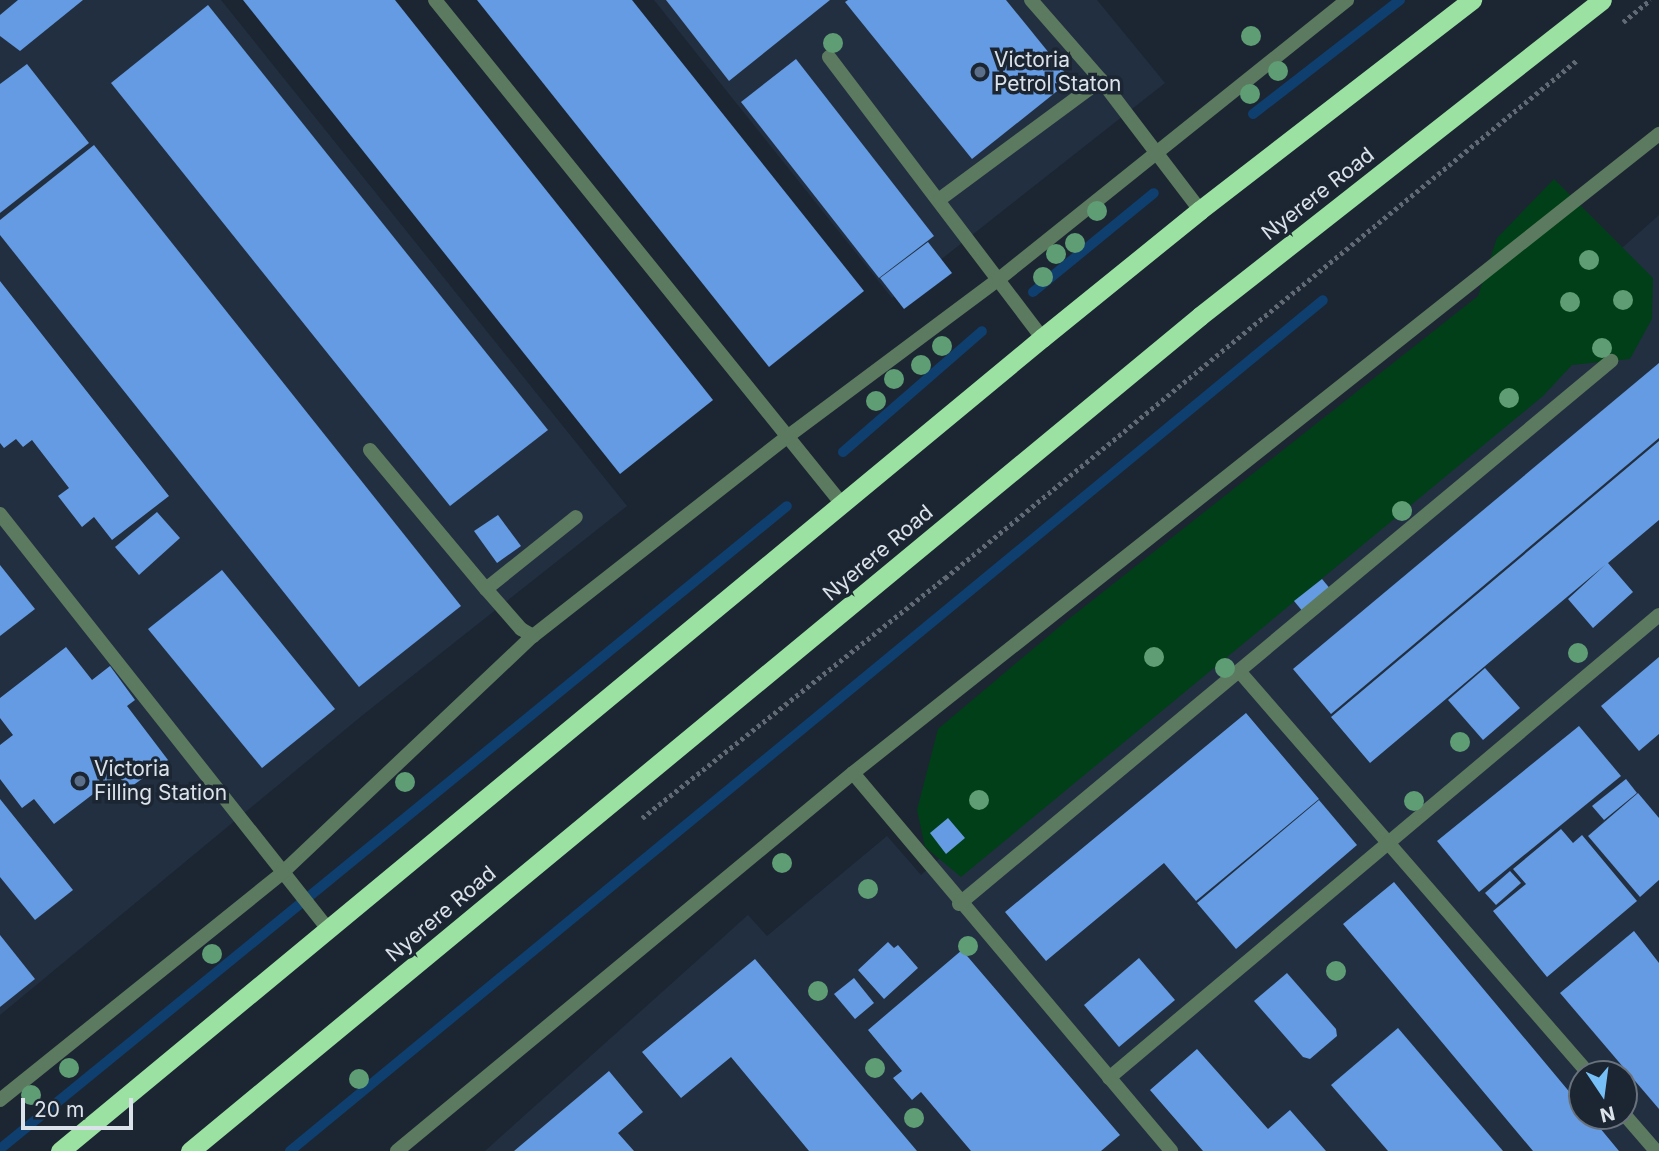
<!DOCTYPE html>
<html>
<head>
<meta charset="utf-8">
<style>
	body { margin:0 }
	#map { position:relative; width:1659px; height:1151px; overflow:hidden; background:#1c2632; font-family:Inter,sans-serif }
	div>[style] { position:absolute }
	.built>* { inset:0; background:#222f41 }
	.green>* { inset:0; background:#003f17 }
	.stream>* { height:10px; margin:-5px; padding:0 5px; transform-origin:5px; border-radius:5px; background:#0f3f6f }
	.building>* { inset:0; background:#649be2 }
	.path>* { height:4.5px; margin-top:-2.25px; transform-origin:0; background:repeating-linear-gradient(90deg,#606974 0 3.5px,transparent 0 7px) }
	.service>* { height:14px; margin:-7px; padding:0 7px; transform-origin:7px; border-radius:7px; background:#5c7a5f }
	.minor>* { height:14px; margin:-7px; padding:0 7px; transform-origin:7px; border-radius:7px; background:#5c7a5f }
	.trunk>* { height:19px; margin:-9.5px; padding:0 9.5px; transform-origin:9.5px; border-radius:9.5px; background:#9be1a2 }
	.trees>* { width:20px; height:20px; margin:-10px; border-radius:50%; background:#5f9d75 }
	.dots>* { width:19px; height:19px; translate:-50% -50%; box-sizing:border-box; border:4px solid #1c2632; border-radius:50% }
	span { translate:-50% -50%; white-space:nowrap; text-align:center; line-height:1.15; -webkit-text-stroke:7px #1c2632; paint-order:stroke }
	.poi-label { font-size:21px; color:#dbe2ea }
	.left { translate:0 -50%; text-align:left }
	.street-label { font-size:21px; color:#dbe2ea }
	.north { position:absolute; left:1568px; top:1060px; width:70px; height:70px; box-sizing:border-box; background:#1c2632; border:2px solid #68717c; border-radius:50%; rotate:167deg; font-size:19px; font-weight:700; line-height:28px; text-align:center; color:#dbe2ea }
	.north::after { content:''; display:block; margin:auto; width:24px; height:32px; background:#77c0f7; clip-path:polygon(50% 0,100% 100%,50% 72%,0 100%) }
	.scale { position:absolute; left:21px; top:1098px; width:112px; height:32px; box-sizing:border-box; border:4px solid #dbe2ea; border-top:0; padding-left:9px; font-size:21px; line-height:24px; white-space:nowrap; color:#dbe2ea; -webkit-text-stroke:5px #1c2632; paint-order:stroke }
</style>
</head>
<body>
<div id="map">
	<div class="built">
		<div style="clip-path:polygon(0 0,221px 0,627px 506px,364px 714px,0 1015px)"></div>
		<div style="clip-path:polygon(654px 0,1097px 0,1165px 83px,892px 298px)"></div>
		<div style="clip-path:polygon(evenodd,1659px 215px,1659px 1151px,485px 1151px,748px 915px,767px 936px,887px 836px,921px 875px,1659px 215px,1582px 1074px,1624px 1074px,1624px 1116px,1582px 1116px,1582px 1074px)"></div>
	</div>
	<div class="green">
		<div style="clip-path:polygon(1554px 179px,1653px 278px,1652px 319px,1630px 359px,1572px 365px,1543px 396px,961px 877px,925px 847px,917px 810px,938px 729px,1065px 622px,1478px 296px,1497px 238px)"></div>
	</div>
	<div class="stream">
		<div style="left:1253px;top:114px;width:186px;rotate:-37.8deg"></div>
		<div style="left:1033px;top:292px;width:156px;rotate:-39.3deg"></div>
		<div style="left:843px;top:452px;width:184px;rotate:-41deg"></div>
		<div style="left:0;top:1149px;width:1016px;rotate:-39.25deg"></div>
		<div style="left:290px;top:1151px;width:1338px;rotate:-39.48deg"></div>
	</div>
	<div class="building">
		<div style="clip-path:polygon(18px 0,83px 0,20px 51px,0 36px,0 15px)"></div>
		<div style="clip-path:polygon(243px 0,395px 0,713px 400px,620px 474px)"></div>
		<div style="clip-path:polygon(477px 0,632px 0,864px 291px,769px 367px)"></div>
		<div style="clip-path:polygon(666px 0,830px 0,729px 81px)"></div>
		<div style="clip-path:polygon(848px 0,1006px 0,1071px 80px,972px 159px,845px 2px)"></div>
		<div style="clip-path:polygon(208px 5px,548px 430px,450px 506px,111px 83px)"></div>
		<div style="clip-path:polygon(796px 59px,934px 236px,879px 278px,741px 102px)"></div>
		<div style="clip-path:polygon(27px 64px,89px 143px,0 213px,0 84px)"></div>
		<div style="clip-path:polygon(94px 145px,461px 606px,359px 687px,0 235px,0 220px)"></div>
		<div style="clip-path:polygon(928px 242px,952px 273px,904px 309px,880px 278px)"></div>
		<div style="clip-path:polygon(0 281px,169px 496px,112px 540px,94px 517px,82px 527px,58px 496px,69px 488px,32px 440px,23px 447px,16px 439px,4px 448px,0 443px)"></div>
		<div style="clip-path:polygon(1659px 363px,1659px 438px,1331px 714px,1293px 669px)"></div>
		<div style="clip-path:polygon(1659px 441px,1659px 520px,1608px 563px,1633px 592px,1593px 628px,1568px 599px,1605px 565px,1370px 763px,1331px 717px)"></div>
		<div style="clip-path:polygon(157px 512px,180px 538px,139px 575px,115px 547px)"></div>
		<div style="clip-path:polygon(498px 515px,521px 546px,497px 563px,474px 531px)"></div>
		<div style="clip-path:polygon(0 565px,35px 609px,0 636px)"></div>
		<div style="clip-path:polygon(222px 570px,335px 709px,262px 768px,148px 629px)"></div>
		<div style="clip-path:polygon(1322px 579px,1332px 591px,1304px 613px,1294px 601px)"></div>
		<div style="clip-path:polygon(66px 647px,92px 680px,110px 666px,135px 700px,127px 706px,168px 760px,128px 789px,118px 775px,54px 824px,34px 799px,22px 808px,0 779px,0 745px,13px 735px,0 718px,0 698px)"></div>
		<div style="clip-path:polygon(1659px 657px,1659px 734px,1639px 751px,1601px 706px)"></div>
		<div style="clip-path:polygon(1485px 668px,1520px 708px,1483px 740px,1448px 700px)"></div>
		<div style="clip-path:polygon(1246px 713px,1319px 799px,1196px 901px,1164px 863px,1046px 961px,1005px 912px)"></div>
		<div style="clip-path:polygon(1579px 726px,1621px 776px,1479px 892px,1437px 841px)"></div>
		<div style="clip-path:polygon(1626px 779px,1637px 793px,1604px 820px,1592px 806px)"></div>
		<div style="clip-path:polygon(1638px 793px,1659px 818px,1659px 880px,1640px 897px,1588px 836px)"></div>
		<div style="clip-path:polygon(0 799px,73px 890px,35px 920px,0 877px)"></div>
		<div style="clip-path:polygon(1319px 800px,1357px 845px,1236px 949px,1197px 903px)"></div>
		<div style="clip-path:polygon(948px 818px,965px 838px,946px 854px,930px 833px)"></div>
		<div style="clip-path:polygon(1561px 829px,1573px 843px,1582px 835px,1637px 901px,1547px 977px,1493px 911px,1526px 884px,1513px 869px)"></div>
		<div style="clip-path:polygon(1510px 871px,1521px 883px,1496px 905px,1485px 893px)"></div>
		<div style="clip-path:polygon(1394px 882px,1582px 1107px,1582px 1116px,1590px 1116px,1619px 1151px,1533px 1151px,1343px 924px)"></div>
		<div style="clip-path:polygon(1634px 931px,1659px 963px,1659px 1109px,1560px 993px)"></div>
		<div style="clip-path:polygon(0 935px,35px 979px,0 1007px)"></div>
		<div style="clip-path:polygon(888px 942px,894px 948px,898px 945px,918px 968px,884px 999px,858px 970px)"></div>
		<div style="clip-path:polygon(962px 950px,1120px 1135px,1101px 1151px,971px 1151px,921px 1092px,912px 1100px,893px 1078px,902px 1071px,868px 1030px)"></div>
		<div style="clip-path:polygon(1139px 958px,1175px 1000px,1119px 1047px,1084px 1005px)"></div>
		<div style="clip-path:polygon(755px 959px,917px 1151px,809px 1151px,731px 1057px,681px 1098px,642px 1052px)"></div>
		<div style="clip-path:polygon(1287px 973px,1336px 1029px,1337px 1036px,1310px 1059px,1303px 1057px,1254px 1001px)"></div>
		<div style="clip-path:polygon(854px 978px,874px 1003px,855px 1019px,834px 994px)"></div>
		<div style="clip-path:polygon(1398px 1028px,1503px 1151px,1388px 1151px,1331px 1085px)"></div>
		<div style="clip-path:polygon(1197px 1049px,1268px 1129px,1290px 1110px,1326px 1151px,1203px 1151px,1150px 1090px)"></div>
		<div style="clip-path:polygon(609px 1071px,643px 1112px,618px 1133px,634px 1151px,514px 1151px)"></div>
	</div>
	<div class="path">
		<div style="left:1623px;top:22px;width:35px;rotate:-39deg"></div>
		<div style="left:642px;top:818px;width:387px;rotate:-38.4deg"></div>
		<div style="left:945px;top:578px;width:816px;rotate:-39.33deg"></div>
	</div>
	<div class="service">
		<div style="left:435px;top:0;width:648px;rotate:51.08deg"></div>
		<div style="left:1031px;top:0;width:106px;rotate:48.8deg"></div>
		<div style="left:1101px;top:80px;width:163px;rotate:52.7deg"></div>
		<div style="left:829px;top:57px;width:353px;rotate:52.8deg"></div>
		<div style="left:940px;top:199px;width:200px;rotate:-36.5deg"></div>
		<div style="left:370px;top:450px;width:181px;rotate:50.2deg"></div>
		<div style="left:486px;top:589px;width:53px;rotate:48.8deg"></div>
		<div style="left:521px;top:629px;width:14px;rotate:30deg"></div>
		<div style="left:533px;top:636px;width:323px;rotate:-38.1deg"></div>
		<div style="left:787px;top:437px;width:264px;rotate:-36.7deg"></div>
		<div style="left:999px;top:279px;width:446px;rotate:-38.7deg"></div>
		<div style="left:0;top:514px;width:529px;rotate:51.68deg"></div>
		<div style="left:486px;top:589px;width:115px;rotate:-38.7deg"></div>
		<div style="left:1239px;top:671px;width:534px;rotate:49.03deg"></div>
		<div style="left:853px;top:773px;width:494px;rotate:49.9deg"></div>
		<div style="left:959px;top:904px;width:849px;rotate:-39.79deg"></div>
		<div style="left:1109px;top:1078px;width:719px;rotate:-40.09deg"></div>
		<div style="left:0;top:1100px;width:362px;rotate:-38.8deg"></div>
		<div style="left:282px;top:873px;width:345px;rotate:-43.4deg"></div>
		<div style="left:1624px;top:1114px;width:49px;rotate:49.1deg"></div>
	</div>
	<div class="minor">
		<div style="left:397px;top:1151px;width:592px;rotate:-39.66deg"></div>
		<div style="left:853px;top:773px;width:1029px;rotate:-38.41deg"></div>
	</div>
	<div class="trunk">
		<div style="left:60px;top:1151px;width:1275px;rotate:-39.62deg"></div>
		<div style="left:1042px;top:338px;width:203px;rotate:-39deg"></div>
		<div style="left:1200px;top:210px;width:344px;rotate:-37.7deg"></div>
		<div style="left:190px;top:1151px;width:1310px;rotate:-39.58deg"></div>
		<div style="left:1200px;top:316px;width:511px;rotate:-38.17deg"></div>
	</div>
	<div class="trees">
		<div style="left:1251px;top:36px"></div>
		<div style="left:833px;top:43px"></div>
		<div style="left:1278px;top:71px"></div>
		<div style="left:1250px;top:94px"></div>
		<div style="left:1097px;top:211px"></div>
		<div style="left:1075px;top:243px"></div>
		<div style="left:1056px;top:254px"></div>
		<div style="left:1589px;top:260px"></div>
		<div style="left:1043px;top:277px"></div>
		<div style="left:1623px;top:300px"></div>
		<div style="left:1570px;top:302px"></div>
		<div style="left:942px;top:346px"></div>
		<div style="left:1602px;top:348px"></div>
		<div style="left:921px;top:365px"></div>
		<div style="left:894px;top:379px"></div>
		<div style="left:1509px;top:398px"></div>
		<div style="left:876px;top:401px"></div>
		<div style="left:1402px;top:511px"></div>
		<div style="left:1578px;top:653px"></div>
		<div style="left:1154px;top:657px"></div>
		<div style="left:1225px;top:668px"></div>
		<div style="left:1460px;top:742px"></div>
		<div style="left:405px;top:782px"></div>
		<div style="left:979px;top:800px"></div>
		<div style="left:1414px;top:801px"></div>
		<div style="left:782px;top:863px"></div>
		<div style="left:868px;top:889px"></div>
		<div style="left:968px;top:946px"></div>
		<div style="left:212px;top:954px"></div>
		<div style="left:1336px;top:971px"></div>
		<div style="left:818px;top:991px"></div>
		<div style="left:69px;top:1068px"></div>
		<div style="left:875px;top:1068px"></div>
		<div style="left:359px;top:1079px"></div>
		<div style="left:31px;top:1095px"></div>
		<div style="left:914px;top:1118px"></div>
	</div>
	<div class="dots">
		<div style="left:980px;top:72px;background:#5c6f8a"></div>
		<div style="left:80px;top:781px;background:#5c6f8a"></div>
	</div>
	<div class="poi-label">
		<span class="left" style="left:994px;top:72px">Victoria<br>Petrol Staton</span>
		<span class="left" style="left:94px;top:781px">Victoria<br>Filling Station</span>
	</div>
	<div class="street-label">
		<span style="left:1318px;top:194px;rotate:-38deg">Nyerere Road</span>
		<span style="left:878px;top:553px;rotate:-40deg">Nyerere Road</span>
		<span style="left:441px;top:914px;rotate:-40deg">Nyerere Road</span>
	</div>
	<div class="north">N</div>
	<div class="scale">20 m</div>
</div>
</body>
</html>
